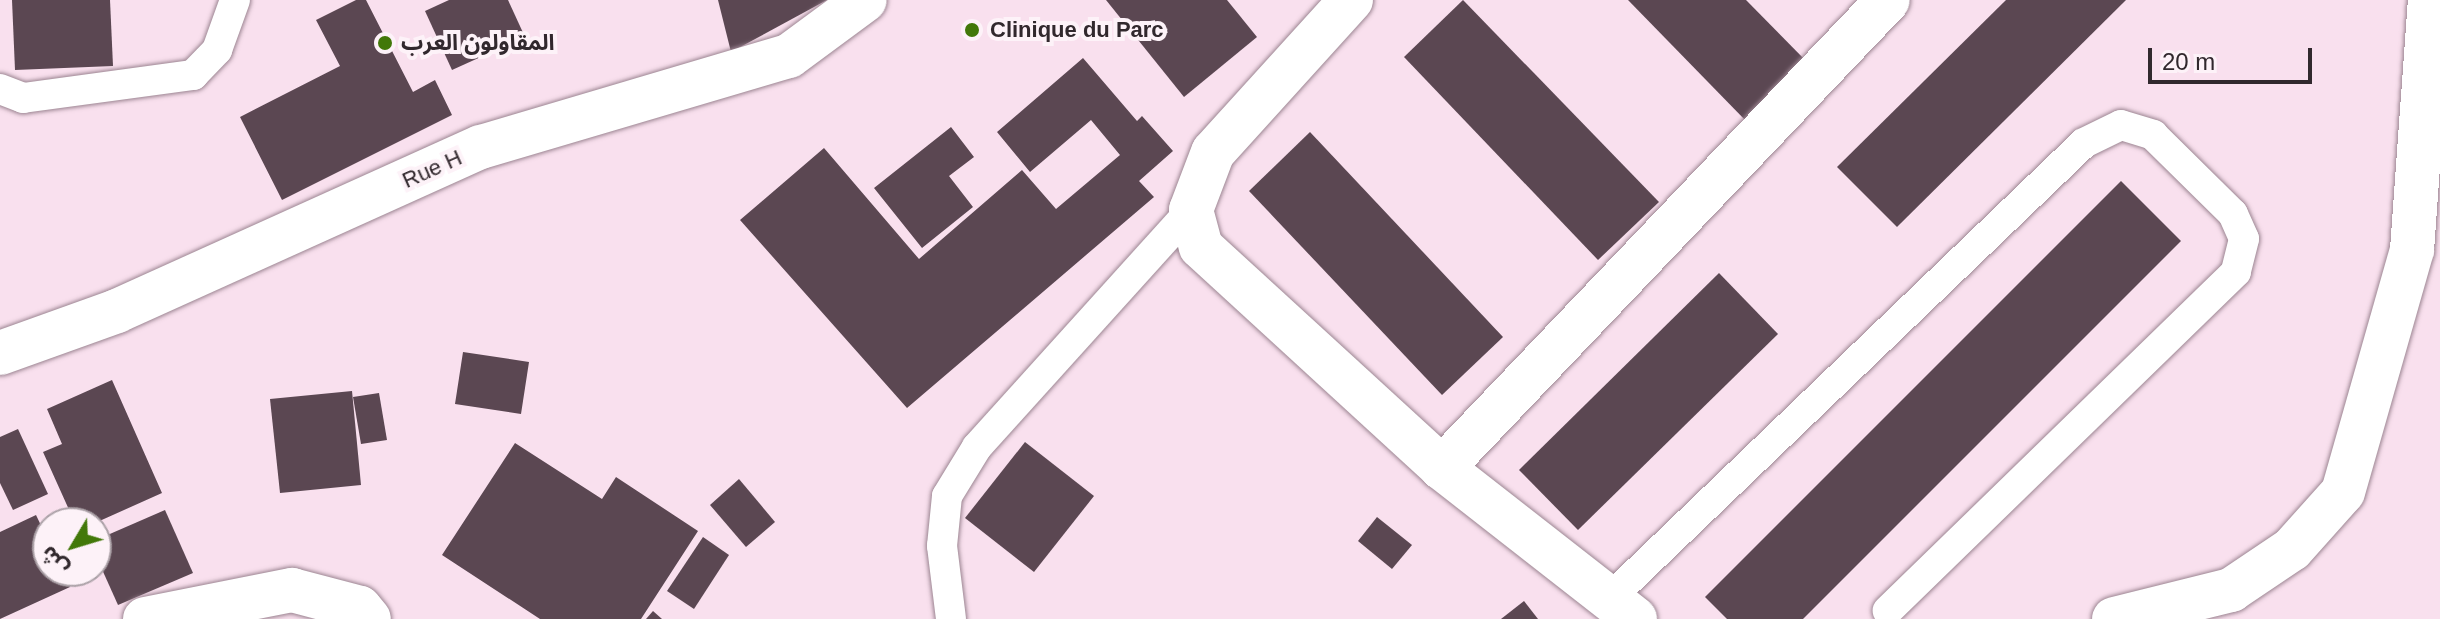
<!DOCTYPE html>
<html>
<head>
<meta charset="utf-8">
<style>
	body { margin:0 }
	#map { position:relative; width:2440px; height:619px; overflow:hidden; background:#f9e0ee; font-family:Arial,"Noto Sans Arabic",sans-serif }
	div>[style] { position:absolute }
	.building>* { inset:0; background:#5b4752 }
	.roads { filter:drop-shadow(0 0 2px #9c8592) drop-shadow(0 0 2px #9c8592) }
	.lane>* { height:30px; margin:-15px; padding:0 15px; transform-origin:15px; border-radius:15px; background:#fff }
	.street>* { height:44px; margin:-22px; padding:0 22px; transform-origin:22px; border-radius:22px; background:#fff }
	.dots>* { width:22px; height:22px; translate:-50% -50%; box-sizing:border-box; border:4px solid #fdf2f8; border-radius:50% }
	span { translate:-50% -50%; white-space:nowrap; text-align:center; line-height:1.15; -webkit-text-stroke:8px #fdf2f8; paint-order:stroke }
	.poi-label { font-size:22px; color:#31282d; font-weight:700 }
	.left { translate:0 -50%; text-align:left }
	.street-label { font-size:22px; color:#31282d }
	.north { position:absolute; left:32px; top:507px; width:80px; height:80px; box-sizing:border-box; background:#fdf2f8; border:2px solid #aba1a7; border-radius:50%; rotate:232deg; font-size:22px; font-weight:700; line-height:32px; text-align:center; color:#31282d }
	.north::after { content:''; display:block; margin:auto; width:28px; height:36px; background:#427809; clip-path:polygon(50% 0,100% 100%,50% 72%,0 100%) }
	.scale { position:absolute; left:2148px; top:48px; width:164px; height:36px; box-sizing:border-box; border:4px solid #31282d; border-top:0; padding-left:10px; font-size:24px; line-height:28px; white-space:nowrap; color:#31282d; -webkit-text-stroke:6px #fdf2f8; paint-order:stroke }
</style>
</head>
<body>
<div id="map">
	<div class="building">
		<div style="clip-path:polygon(12px 0,110px 0,113px 66px,15px 70px)"></div>
		<div style="clip-path:polygon(356px 0,366px 0,413px 92px,435px 80px,452px 115px,282px 200px,240px 117px,340px 66px,316px 20px)"></div>
		<div style="clip-path:polygon(449px 0,508px 0,525px 37px,452px 70px,425px 11px)"></div>
		<div style="clip-path:polygon(718px 0,827px 0,731px 52px)"></div>
		<div style="clip-path:polygon(1106px 0,1227px 0,1257px 37px,1184px 97px)"></div>
		<div style="clip-path:polygon(1463px 0,1659px 202px,1598px 260px,1404px 57px)"></div>
		<div style="clip-path:polygon(1628px 0,1746px 0,1808px 63px,1747px 122px)"></div>
		<div style="clip-path:polygon(2006px 0,2126px 0,1897px 227px,1837px 167px)"></div>
		<div style="clip-path:polygon(1083px 58px,1137px 121px,1142px 116px,1173px 151px,1139px 181px,1154px 197px,907px 408px,740px 220px,824px 148px,919px 259px,1022px 170px,1056px 209px,1120px 155px,1091px 120px,1030px 172px,997px 132px)"></div>
		<div style="clip-path:polygon(951px 127px,974px 157px,949px 176px,973px 207px,922px 248px,874px 188px)"></div>
		<div style="clip-path:polygon(1310px 132px,1503px 337px,1442px 395px,1249px 191px)"></div>
		<div style="clip-path:polygon(2121px 181px,2181px 241px,1803px 619px,1727px 619px,1705px 597px)"></div>
		<div style="clip-path:polygon(1719px 273px,1778px 334px,1578px 530px,1519px 470px)"></div>
		<div style="clip-path:polygon(463px 352px,529px 362px,521px 414px,455px 404px)"></div>
		<div style="clip-path:polygon(112px 380px,162px 493px,95px 523px,75px 523px,43px 452px,62px 444px,47px 409px)"></div>
		<div style="clip-path:polygon(352px 391px,361px 485px,280px 493px,270px 399px)"></div>
		<div style="clip-path:polygon(379px 393px,387px 440px,361px 444px,353px 397px)"></div>
		<div style="clip-path:polygon(18px 429px,48px 494px,13px 510px,0 483px,0 437px)"></div>
		<div style="clip-path:polygon(1025px 442px,1094px 496px,1034px 572px,965px 518px)"></div>
		<div style="clip-path:polygon(515px 443px,602px 499px,616px 477px,698px 531px,641px 619px,540px 619px,442px 555px)"></div>
		<div style="clip-path:polygon(739px 479px,775px 522px,746px 547px,710px 505px)"></div>
		<div style="clip-path:polygon(165px 510px,193px 573px,118px 605px,96px 556px,96px 540px)"></div>
		<div style="clip-path:polygon(36px 515px,48px 540px,48px 571px,62px 571px,70px 587px,0 619px,0 532px)"></div>
		<div style="clip-path:polygon(1377px 517px,1412px 545px,1392px 569px,1358px 541px)"></div>
		<div style="clip-path:polygon(703px 537px,729px 555px,694px 609px,667px 591px)"></div>
		<div style="clip-path:polygon(1524px 601px,1538px 619px,1501px 619px)"></div>
		<div style="clip-path:polygon(653px 611px,662px 619px,646px 619px)"></div>
	</div>
	<div class="roads">
		<div class="lane">
			<div style="left:0;top:89px;width:25px;rotate:21deg"></div>
			<div style="left:23px;top:98px;width:172px;rotate:-7.7deg"></div>
			<div style="left:193px;top:75px;width:35px;rotate:-46deg"></div>
			<div style="left:217px;top:50px;width:53px;rotate:-70.2deg"></div>
			<div style="left:1609px;top:599px;width:658px;rotate:-43.83deg"></div>
			<div style="left:2084px;top:143px;width:41px;rotate:-25.9deg"></div>
			<div style="left:2121px;top:125px;width:34px;rotate:17deg"></div>
			<div style="left:2153px;top:135px;width:112px;rotate:44.6deg"></div>
			<div style="left:2233px;top:214px;width:27px;rotate:66deg"></div>
			<div style="left:2244px;top:239px;width:34px;rotate:104deg"></div>
			<div style="left:2236px;top:272px;width:486px;rotate:135.8deg"></div>
			<div style="left:951px;top:619px;width:74px;rotate:-97deg"></div>
			<div style="left:942px;top:546px;width:50px;rotate:-84.3deg"></div>
			<div style="left:947px;top:496px;width:57px;rotate:-58.5deg"></div>
			<div style="left:977px;top:447px;width:319px;rotate:-47.9deg"></div>
		</div>
		<div class="street">
			<div style="left:1351px;top:0;width:205px;rotate:132.2deg"></div>
			<div style="left:1213px;top:152px;width:62px;rotate:110.8deg"></div>
			<div style="left:1191px;top:210px;width:38px;rotate:75deg"></div>
			<div style="left:1201px;top:247px;width:327px;rotate:42.5deg"></div>
			<div style="left:1442px;top:468px;width:245px;rotate:38deg"></div>
			<div style="left:0;top:353px;width:124px;rotate:-19.7deg"></div>
			<div style="left:117px;top:311px;width:399px;rotate:-24.3deg"></div>
			<div style="left:481px;top:147px;width:321px;rotate:-16.5deg"></div>
			<div style="left:789px;top:56px;width:94px;rotate:-36.4deg"></div>
			<div style="left:1442px;top:468px;width:646px;rotate:-46.38deg"></div>
			<div style="left:145px;top:619px;width:150px;rotate:-11.2deg"></div>
			<div style="left:292px;top:590px;width:70px;rotate:14.8deg"></div>
			<div style="left:360px;top:608px;width:14px;rotate:51deg"></div>
			<div style="left:2114px;top:619px;width:121px;rotate:-13.9deg"></div>
			<div style="left:2231px;top:590px;width:73px;rotate:-33.9deg"></div>
			<div style="left:2292px;top:549px;width:76px;rotate:-48.2deg"></div>
			<div style="left:2343px;top:492px;width:252px;rotate:-74.1deg"></div>
			<div style="left:2412px;top:250px;width:251px;rotate:-85.9deg"></div>
		</div>
	</div>
	<div class="dots">
		<div style="left:972px;top:30px;background:#427809"></div>
		<div style="left:385px;top:43px;background:#427809"></div>
	</div>
	<div class="poi-label">
		<span class="left" style="left:990px;top:30px">Clinique du Parc</span>
		<span class="left" style="left:401px;top:43px">المقاولون العرب</span>
	</div>
	<div class="street-label">
		<span style="left:432px;top:169px;rotate:-24deg">Rue H</span>
	</div>
	<div class="north">ش</div>
	<div class="scale">20 m</div>
</div>
</body>
</html>
